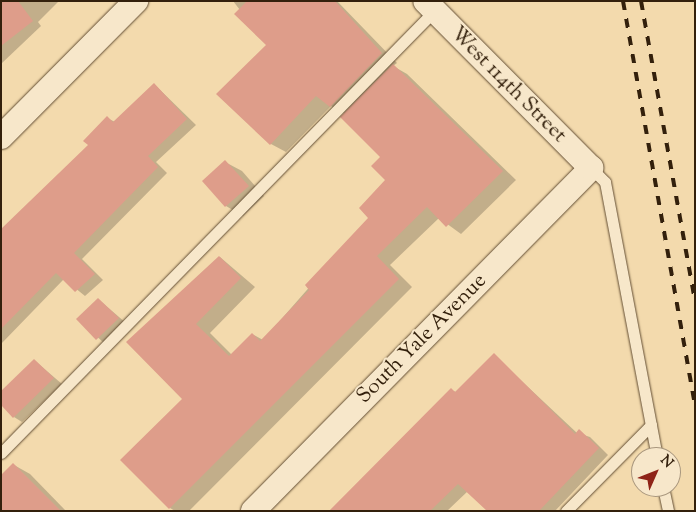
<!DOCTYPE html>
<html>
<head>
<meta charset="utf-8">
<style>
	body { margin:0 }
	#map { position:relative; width:696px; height:512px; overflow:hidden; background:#f3daad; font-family:"Sorts Mill Goudy",serif }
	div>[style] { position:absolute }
	.shadow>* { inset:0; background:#0003 }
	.building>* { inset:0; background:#de9d8a }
	.roads { filter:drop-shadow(0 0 1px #634e34) drop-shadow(0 0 1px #634e34) }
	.service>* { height:11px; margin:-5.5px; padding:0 5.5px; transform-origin:5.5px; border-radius:5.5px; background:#f7e7ca }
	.minor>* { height:24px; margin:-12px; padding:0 12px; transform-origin:12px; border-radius:12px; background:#f7e7ca }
	.rail>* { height:4px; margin-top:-2px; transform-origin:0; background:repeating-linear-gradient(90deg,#33200c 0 9px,transparent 0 18px) }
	span { translate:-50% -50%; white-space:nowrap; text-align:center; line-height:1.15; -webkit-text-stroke:4px #f7e7ca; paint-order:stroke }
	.street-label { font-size:21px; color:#33200c }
	.frame { position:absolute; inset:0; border:2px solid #33200c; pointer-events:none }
	.north { position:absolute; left:631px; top:447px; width:50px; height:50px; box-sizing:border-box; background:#f7e7ca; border:1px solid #a9977e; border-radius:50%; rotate:46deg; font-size:14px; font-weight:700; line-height:20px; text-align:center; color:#33200c }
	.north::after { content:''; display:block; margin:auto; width:18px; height:22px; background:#8f2418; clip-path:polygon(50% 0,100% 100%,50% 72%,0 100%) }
</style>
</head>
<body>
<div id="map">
	<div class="shadow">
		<div style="clip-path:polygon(1px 1px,59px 1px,38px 22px,41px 26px,1px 64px)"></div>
		<div style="clip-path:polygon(233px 1px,337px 1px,397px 63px,393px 66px,407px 74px,516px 180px,461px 234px,439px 218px,390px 265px,412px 287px,189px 511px,175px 511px,170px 508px,183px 399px,128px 342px,220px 257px,255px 287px,210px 333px,232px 355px,252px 334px,263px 340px,370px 218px,387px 180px,381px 157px,345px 114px,331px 106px,286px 152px,271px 144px,267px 45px)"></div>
		<div style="clip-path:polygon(154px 84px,196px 125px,156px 162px,167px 173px,82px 259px,103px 280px,85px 296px,64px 279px,1px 344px,1px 234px,90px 145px,107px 118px,115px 122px)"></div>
		<div style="clip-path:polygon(225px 162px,242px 171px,264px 196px,243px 216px,226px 206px,203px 181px)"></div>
		<div style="clip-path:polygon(98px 299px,126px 323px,105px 344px,78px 319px)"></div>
		<div style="clip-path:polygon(494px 355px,577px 433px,590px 437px,608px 455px,555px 511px,489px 511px,468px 491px,447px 511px,331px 511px,451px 390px,456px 392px)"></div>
		<div style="clip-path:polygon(34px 360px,62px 384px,22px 422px,14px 417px)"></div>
		<div style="clip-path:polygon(14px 465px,30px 474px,66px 511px,7px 511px)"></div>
	</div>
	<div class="building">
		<div style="clip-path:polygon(1px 1px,18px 1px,33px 21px,1px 46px)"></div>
		<div style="clip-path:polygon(247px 1px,335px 1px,382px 53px,330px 107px,316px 96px,270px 145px,216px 94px,266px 45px,234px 14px)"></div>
		<div style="clip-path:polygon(393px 64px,503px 171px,446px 227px,427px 207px,377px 256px,399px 279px,169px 509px,120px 460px,182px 399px,126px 342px,219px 256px,241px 278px,196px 324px,229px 356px,252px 333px,260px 341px,309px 290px,305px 285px,368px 218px,359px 208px,385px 180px,371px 166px,380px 157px,340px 117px)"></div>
		<div style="clip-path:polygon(154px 83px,187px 119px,148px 156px,158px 167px,74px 253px,95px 274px,75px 292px,56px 273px,1px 329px,1px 229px,88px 145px,83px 141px,107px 116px,113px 122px)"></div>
		<div style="clip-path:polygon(225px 160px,249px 186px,225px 207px,202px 181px)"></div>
		<div style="clip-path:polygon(98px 298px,119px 318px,96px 340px,76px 319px)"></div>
		<div style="clip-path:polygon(494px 353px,575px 434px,579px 429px,599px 448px,539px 511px,487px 511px,458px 484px,430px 511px,329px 511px,451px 388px,455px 392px)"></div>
		<div style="clip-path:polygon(34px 359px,54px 378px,13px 418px,1px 405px,1px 391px)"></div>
		<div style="clip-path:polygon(13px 463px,61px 511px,1px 511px,1px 475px)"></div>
	</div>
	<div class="roads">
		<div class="service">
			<div style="left:591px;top:168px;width:20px;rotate:45deg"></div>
			<div style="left:605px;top:182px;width:280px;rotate:79.3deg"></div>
			<div style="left:1px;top:453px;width:619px;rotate:-45.59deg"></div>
			<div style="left:663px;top:487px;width:25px;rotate:78deg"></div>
			<div style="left:566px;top:511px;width:121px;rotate:-45.3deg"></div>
		</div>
		<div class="minor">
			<div style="left:1px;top:137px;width:192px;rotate:-45.2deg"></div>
			<div style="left:253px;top:511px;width:482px;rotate:-45.4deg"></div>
			<div style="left:591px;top:168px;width:235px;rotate:-134.8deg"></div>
		</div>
	</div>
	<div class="rail">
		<div style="left:623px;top:1px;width:411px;rotate:79.9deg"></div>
		<div style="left:641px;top:1px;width:304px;rotate:79.8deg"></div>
	</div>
	<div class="street-label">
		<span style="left:508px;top:85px;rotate:45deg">West 114th Street</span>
		<span style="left:422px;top:339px;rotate:-45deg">South Yale Avenue</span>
	</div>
	<div class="frame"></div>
	<div class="north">N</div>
</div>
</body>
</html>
